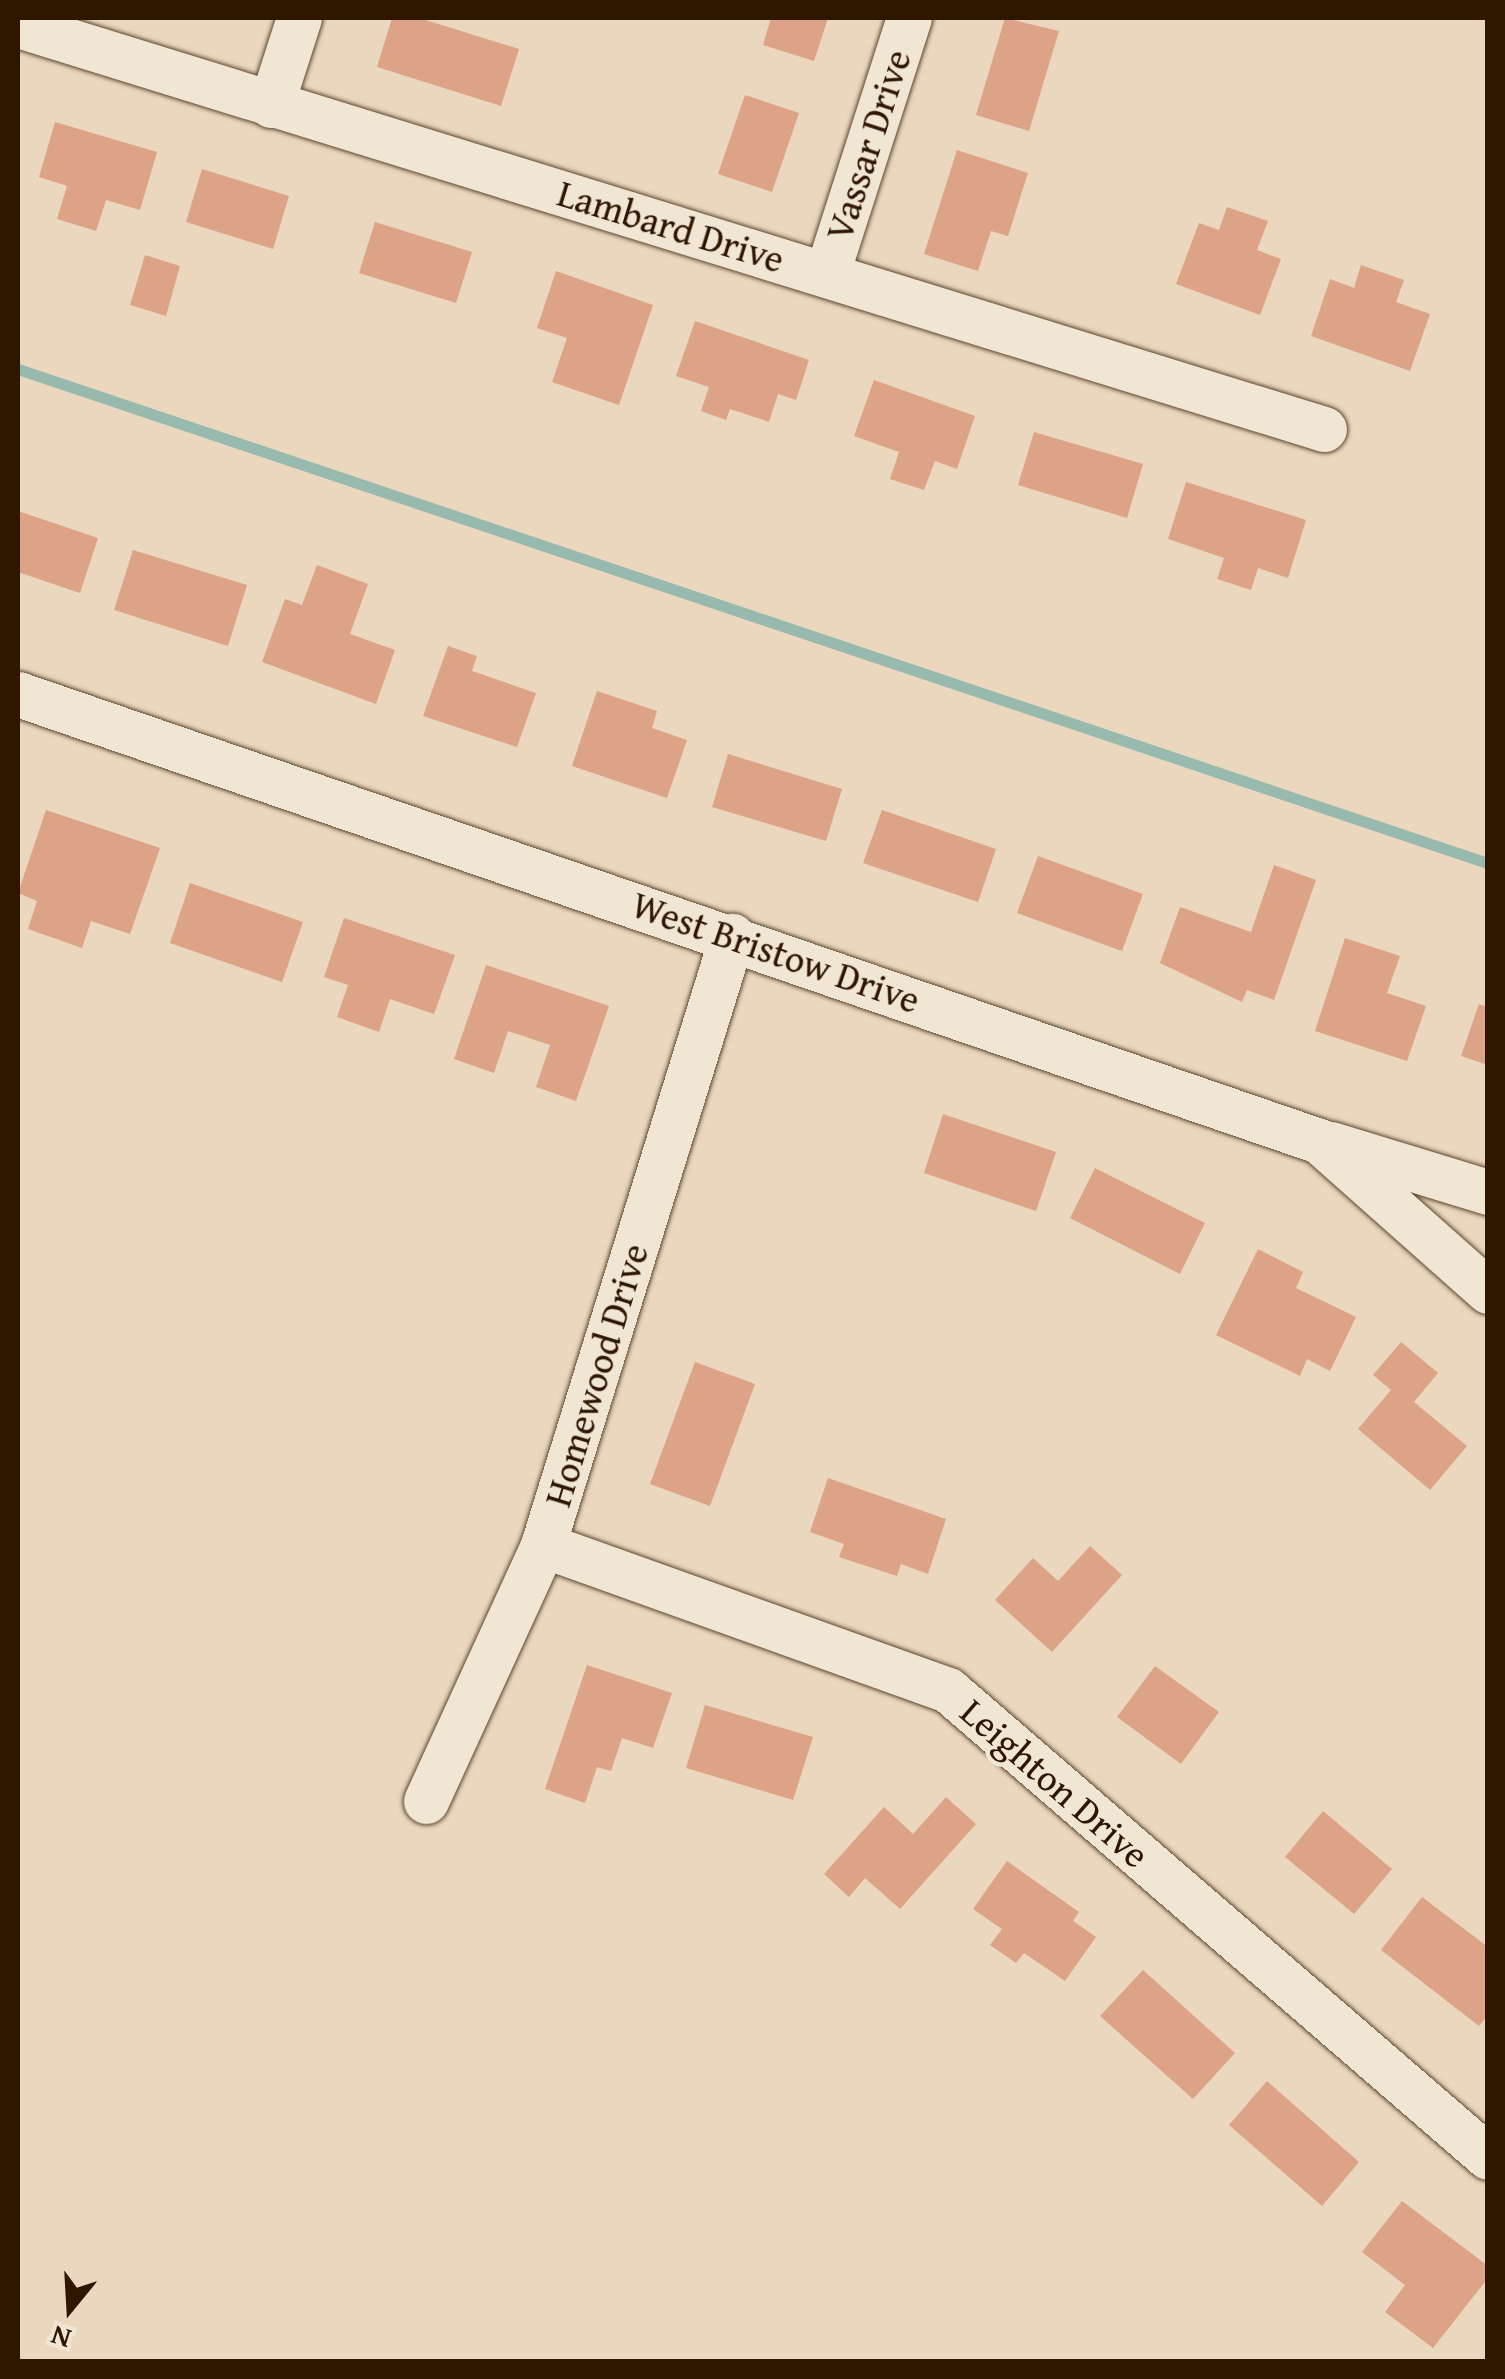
<!DOCTYPE html>
<html>
<head>
<meta charset="utf-8">
<style>
	body { margin:0 }
	#map { position:relative; width:1505px; height:2379px; overflow:hidden; background:#ead7bd; font-family:"Gentium Book Plus",serif }
	div>[style] { position:absolute }
	.stream>* { height:11px; margin:-5.5px; padding:0 5.5px; transform-origin:5.5px; border-radius:5.5px; background:#98baae }
	.building>* { inset:0; background:#dca386 }
	.roads { filter:drop-shadow(0 0 2px #5e462f) drop-shadow(0 0 2px #5e462f) }
	.minor>* { height:45px; margin:-22.5px; padding:0 22.5px; transform-origin:22.5px; border-radius:22.5px; background:#f1e5d4 }
	span { translate:-50% -50%; white-space:nowrap; text-align:center; line-height:1.15; -webkit-text-stroke:9px #f1e5d4; paint-order:stroke }
	.street-label { font-size:38px; color:#2f1600 }
	.frame { position:absolute; inset:0; border:20px solid #2f1600; pointer-events:none }
	.north { position:absolute; left:20px; top:2259px; width:100px; height:100px; -webkit-text-stroke:8px #f1e5d4; paint-order:stroke; rotate:198deg; font-size:28px; font-weight:700; line-height:40px; text-align:center; color:#2f1600 }
	.north::after { content:''; display:block; margin:auto; width:35px; height:45px; background:#2f1600; clip-path:polygon(50% 0,100% 100%,50% 72%,0 100%) }
</style>
</head>
<body>
<div id="map">
	<div class="stream">
		<div style="left:18px;top:369px;width:1551px;rotate:18.58deg"></div>
	</div>
	<div class="building">
		<div style="clip-path:polygon(392px 18px,419px 18px,519px 49px,501px 106px,377px 67px)"></div>
		<div style="clip-path:polygon(771px 18px,828px 18px,814px 61px,763px 45px)"></div>
		<div style="clip-path:polygon(1005px 18px,1059px 31px,1029px 131px,976px 115px)"></div>
		<div style="clip-path:polygon(745px 95px,799px 113px,772px 192px,718px 174px)"></div>
		<div style="clip-path:polygon(55px 122px,157px 152px,140px 210px,106px 200px,96px 231px,57px 219px,67px 186px,39px 177px)"></div>
		<div style="clip-path:polygon(957px 150px,1028px 173px,1008px 236px,991px 231px,978px 271px,924px 254px)"></div>
		<div style="clip-path:polygon(202px 169px,289px 196px,273px 249px,186px 222px)"></div>
		<div style="clip-path:polygon(1227px 207px,1268px 221px,1257px 250px,1281px 259px,1260px 315px,1176px 284px,1199px 223px,1219px 230px)"></div>
		<div style="clip-path:polygon(375px 222px,472px 252px,456px 303px,359px 273px)"></div>
		<div style="clip-path:polygon(145px 255px,180px 266px,166px 316px,130px 305px)"></div>
		<div style="clip-path:polygon(1361px 265px,1404px 280px,1396px 302px,1430px 314px,1410px 371px,1311px 336px,1330px 279px,1354px 288px)"></div>
		<div style="clip-path:polygon(556px 271px,653px 305px,619px 405px,552px 382px,567px 338px,537px 328px)"></div>
		<div style="clip-path:polygon(695px 321px,809px 360px,796px 400px,778px 394px,769px 422px,730px 409px,726px 420px,701px 411px,709px 387px,676px 376px)"></div>
		<div style="clip-path:polygon(874px 380px,975px 416px,957px 469px,935px 461px,924px 490px,890px 479px,899px 452px,854px 436px)"></div>
		<div style="clip-path:polygon(1034px 432px,1143px 464px,1127px 518px,1018px 485px)"></div>
		<div style="clip-path:polygon(1186px 482px,1306px 520px,1288px 578px,1258px 568px,1251px 590px,1217px 579px,1224px 558px,1168px 539px)"></div>
		<div style="clip-path:polygon(18px 511px,98px 538px,80px 593px,18px 572px)"></div>
		<div style="clip-path:polygon(133px 550px,247px 585px,228px 646px,114px 610px)"></div>
		<div style="clip-path:polygon(317px 565px,368px 584px,350px 634px,395px 650px,376px 704px,262px 662px,285px 599px,302px 605px)"></div>
		<div style="clip-path:polygon(448px 646px,477px 656px,472px 671px,536px 693px,517px 747px,423px 716px)"></div>
		<div style="clip-path:polygon(597px 691px,657px 711px,652px 728px,687px 740px,667px 798px,572px 766px)"></div>
		<div style="clip-path:polygon(728px 754px,842px 789px,826px 841px,712px 807px)"></div>
		<div style="clip-path:polygon(46px 810px,160px 848px,130px 934px,91px 921px,82px 948px,28px 929px,37px 901px,18px 893px)"></div>
		<div style="clip-path:polygon(882px 810px,996px 849px,978px 902px,863px 863px)"></div>
		<div style="clip-path:polygon(1038px 856px,1143px 894px,1122px 951px,1017px 913px)"></div>
		<div style="clip-path:polygon(1274px 865px,1316px 880px,1274px 1000px,1247px 990px,1242px 1002px,1160px 963px,1180px 907px,1251px 932px)"></div>
		<div style="clip-path:polygon(190px 883px,303px 922px,282px 982px,170px 943px)"></div>
		<div style="clip-path:polygon(344px 918px,455px 955px,434px 1014px,390px 999px,379px 1032px,337px 1017px,348px 985px,324px 977px)"></div>
		<div style="clip-path:polygon(1345px 938px,1400px 956px,1387px 993px,1426px 1006px,1407px 1061px,1315px 1031px)"></div>
		<div style="clip-path:polygon(486px 965px,609px 1006px,576px 1101px,536px 1087px,550px 1045px,508px 1031px,494px 1073px,454px 1059px)"></div>
		<div style="clip-path:polygon(1479px 1004px,1488px 1007px,1488px 1065px,1461px 1056px)"></div>
		<div style="clip-path:polygon(943px 1114px,1056px 1152px,1036px 1211px,924px 1173px)"></div>
		<div style="clip-path:polygon(1095px 1168px,1205px 1223px,1180px 1274px,1070px 1218px)"></div>
		<div style="clip-path:polygon(1258px 1249px,1303px 1272px,1296px 1288px,1356px 1317px,1330px 1371px,1307px 1359px,1300px 1376px,1216px 1335px)"></div>
		<div style="clip-path:polygon(1401px 1342px,1438px 1373px,1414px 1402px,1467px 1446px,1430px 1490px,1358px 1429px,1391px 1390px,1373px 1375px)"></div>
		<div style="clip-path:polygon(695px 1362px,755px 1384px,710px 1506px,650px 1484px)"></div>
		<div style="clip-path:polygon(828px 1478px,946px 1519px,928px 1574px,901px 1564px,897px 1576px,839px 1557px,844px 1544px,810px 1532px)"></div>
		<div style="clip-path:polygon(1090px 1546px,1122px 1575px,1052px 1652px,995px 1600px,1033px 1558px,1058px 1581px)"></div>
		<div style="clip-path:polygon(587px 1665px,672px 1693px,653px 1748px,622px 1738px,611px 1771px,597px 1767px,585px 1803px,545px 1789px)"></div>
		<div style="clip-path:polygon(1155px 1666px,1219px 1712px,1181px 1764px,1117px 1717px)"></div>
		<div style="clip-path:polygon(705px 1705px,813px 1737px,793px 1800px,686px 1768px)"></div>
		<div style="clip-path:polygon(946px 1797px,976px 1824px,900px 1909px,865px 1878px,849px 1897px,824px 1874px,884px 1807px,913px 1834px)"></div>
		<div style="clip-path:polygon(1323px 1811px,1392px 1869px,1354px 1914px,1285px 1857px)"></div>
		<div style="clip-path:polygon(1007px 1861px,1079px 1912px,1073px 1921px,1096px 1937px,1065px 1981px,1024px 1953px,1016px 1963px,990px 1945px,1002px 1929px,973px 1909px)"></div>
		<div style="clip-path:polygon(1422px 1897px,1488px 1947px,1488px 2015px,1479px 2026px,1381px 1950px)"></div>
		<div style="clip-path:polygon(1143px 1970px,1235px 2053px,1193px 2099px,1100px 2016px)"></div>
		<div style="clip-path:polygon(1267px 2081px,1359px 2162px,1322px 2206px,1229px 2125px)"></div>
		<div style="clip-path:polygon(1402px 2201px,1488px 2266px,1488px 2278px,1433px 2348px,1385px 2312px,1405px 2285px,1362px 2252px)"></div>
	</div>
	<div class="roads">
		<div class="minor">
			<div style="left:18px;top:25px;width:1367px;rotate:17.19deg"></div>
			<div style="left:271px;top:105px;width:91px;rotate:-72.2deg"></div>
			<div style="left:827px;top:273px;width:268px;rotate:-72.2deg"></div>
			<div style="left:18px;top:694px;width:1376px;rotate:18.96deg"></div>
			<div style="left:1319px;top:1141px;width:226px;rotate:41.6deg"></div>
			<div style="left:1331px;top:1144px;width:164px;rotate:17deg"></div>
			<div style="left:543px;top:1545px;width:430px;rotate:19.7deg"></div>
			<div style="left:948px;top:1690px;width:714px;rotate:40.85deg"></div>
			<div style="left:426px;top:1801px;width:281px;rotate:-65.4deg"></div>
			<div style="left:543px;top:1545px;width:638px;rotate:-72.76deg"></div>
		</div>
	</div>
	<div class="street-label">
		<span style="left:868px;top:145px;rotate:-72deg">Vassar Drive</span>
		<span style="left:671px;top:226px;rotate:17deg">Lambard Drive</span>
		<span style="left:776px;top:952px;rotate:19deg">West Bristow Drive</span>
		<span style="left:596px;top:1375px;rotate:-73deg">Homewood Drive</span>
		<span style="left:1055px;top:1783px;rotate:41deg">Leighton Drive</span>
	</div>
	<div class="frame"></div>
	<div class="north">N</div>
</div>
</body>
</html>
